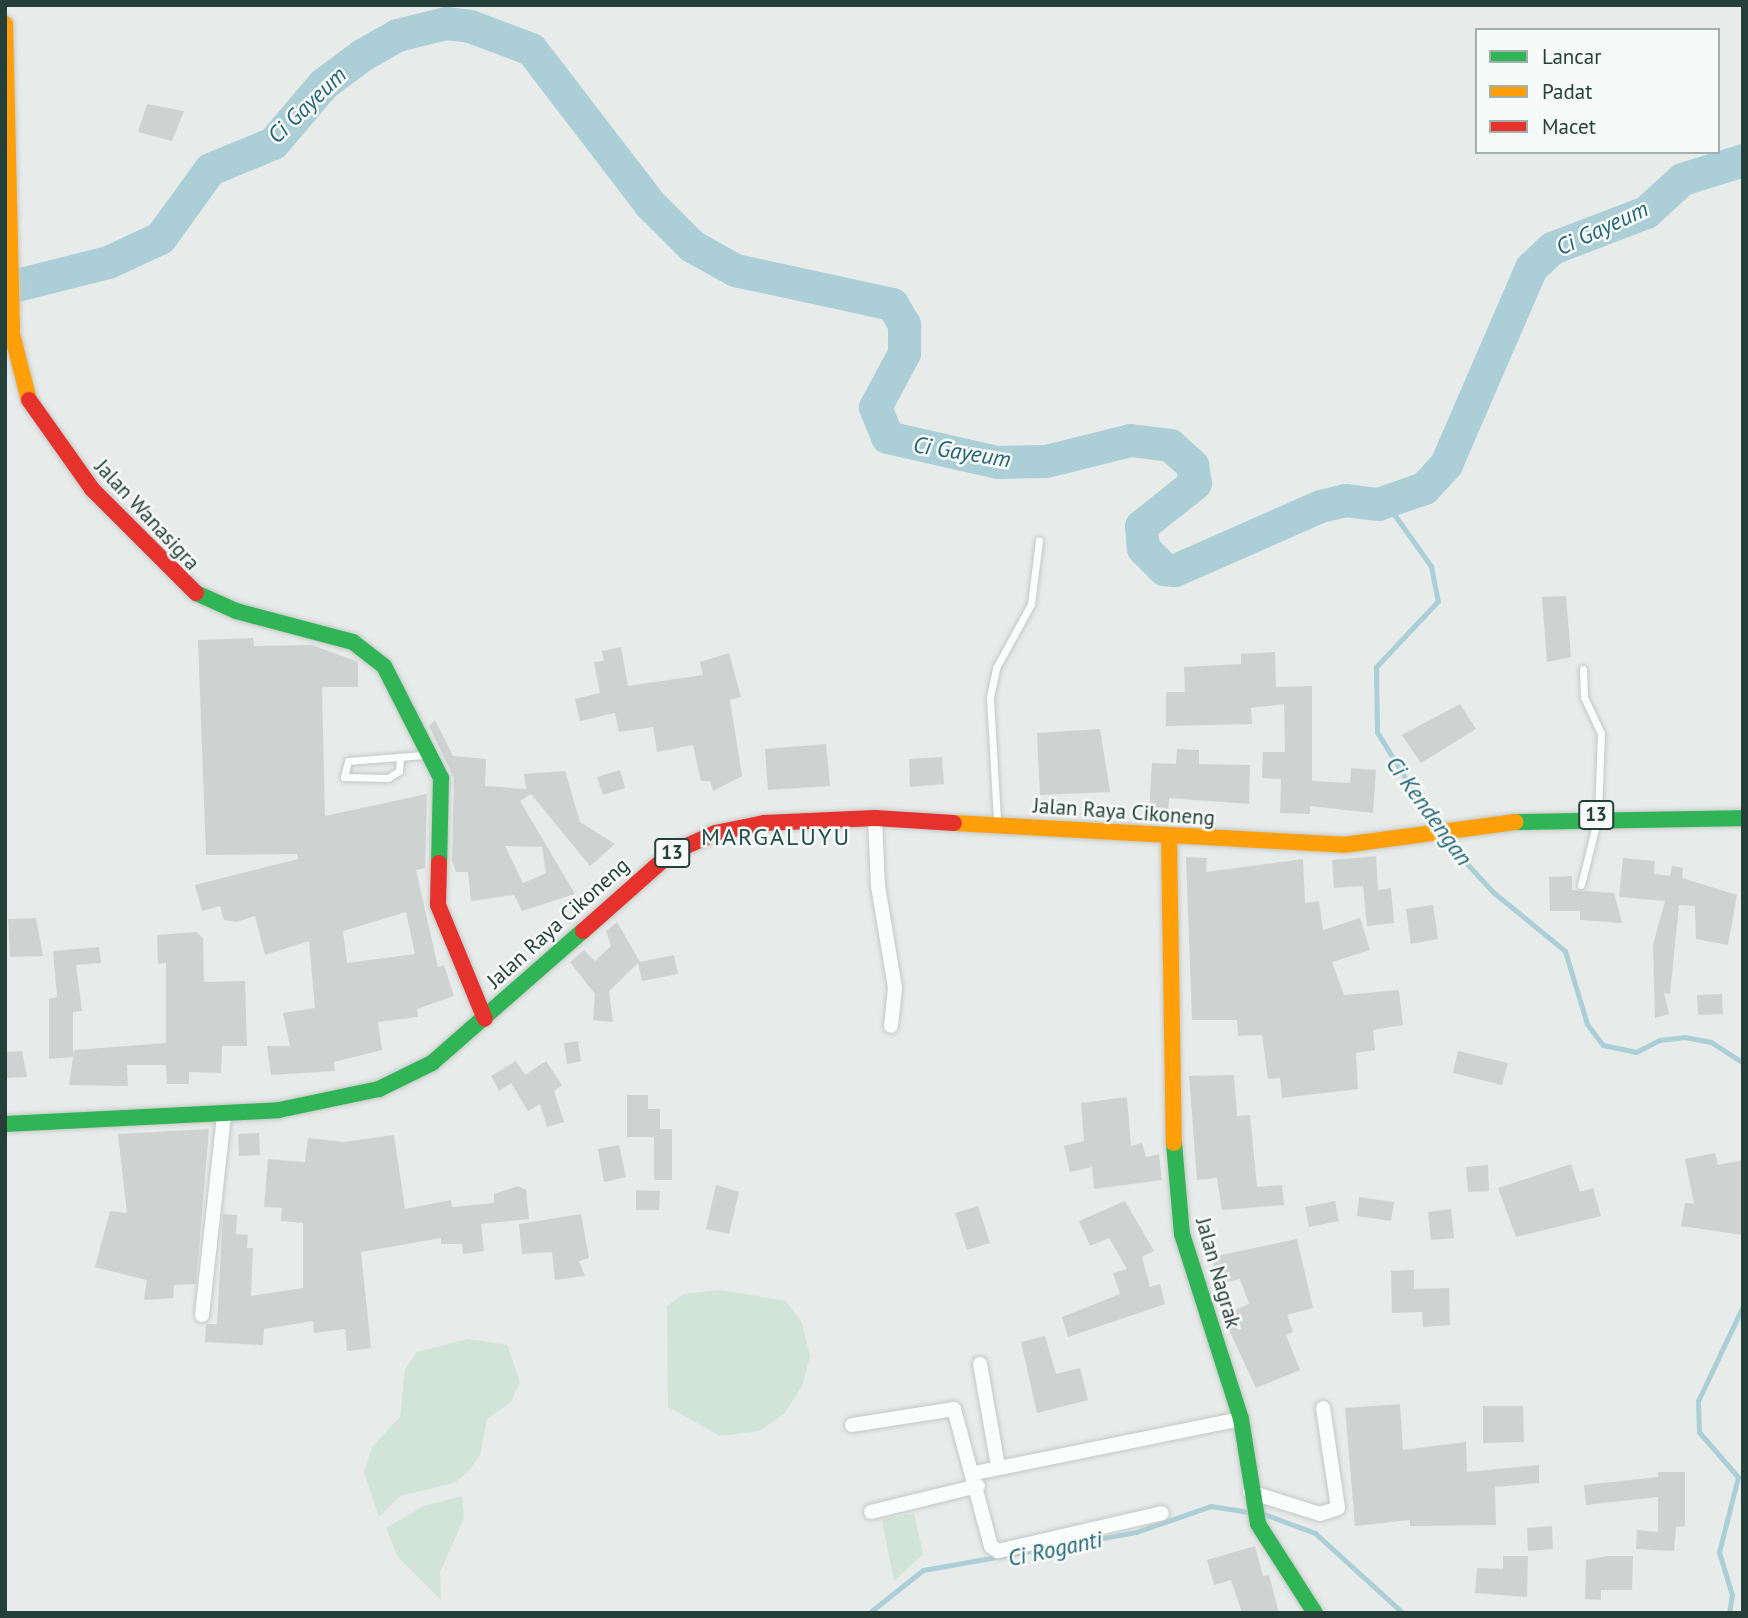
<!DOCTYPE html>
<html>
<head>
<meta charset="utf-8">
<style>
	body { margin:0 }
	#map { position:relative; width:1748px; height:1618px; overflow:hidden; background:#e7ebe9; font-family:"PT Sans",sans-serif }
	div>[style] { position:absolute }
	.green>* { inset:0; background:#d2e3d7 }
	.stream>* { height:5px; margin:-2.5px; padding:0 2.5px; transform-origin:2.5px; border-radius:2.5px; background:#acced6 }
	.river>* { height:33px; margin:-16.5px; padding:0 16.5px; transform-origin:16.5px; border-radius:16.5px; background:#acced6 }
	.building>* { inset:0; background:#ced3d1 }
	.roads { filter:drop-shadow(0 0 2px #c4c8c6) drop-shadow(0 0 2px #c4c8c6) }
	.lane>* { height:7px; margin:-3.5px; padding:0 3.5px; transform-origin:3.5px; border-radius:3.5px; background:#fbfcfc }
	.street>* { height:14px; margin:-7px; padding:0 7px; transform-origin:7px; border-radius:7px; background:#fbfcfc }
	.fast>* { height:16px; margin:-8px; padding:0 8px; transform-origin:8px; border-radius:8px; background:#30b455 }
	.slow>* { height:16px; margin:-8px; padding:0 8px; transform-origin:8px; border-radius:8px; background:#ff9f0a }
	.jam>* { height:16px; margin:-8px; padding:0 8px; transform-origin:8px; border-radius:8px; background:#e5322d }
	span { translate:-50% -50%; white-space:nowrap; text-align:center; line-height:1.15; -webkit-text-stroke:5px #f6faf8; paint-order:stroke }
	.shield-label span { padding:2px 5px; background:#f6faf8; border:2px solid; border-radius:5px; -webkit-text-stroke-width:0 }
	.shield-label { font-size:19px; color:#253f39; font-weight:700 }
	.street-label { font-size:21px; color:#253f39 }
	.water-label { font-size:23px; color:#236577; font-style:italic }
	.quarter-label { font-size:24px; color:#225047; letter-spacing:2px }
	.frame { position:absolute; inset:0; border:7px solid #253f39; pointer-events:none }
	.legend { position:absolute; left:1475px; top:28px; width:245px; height:126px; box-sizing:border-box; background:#f6faf8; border:2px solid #a2afac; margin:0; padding:9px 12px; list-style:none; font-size:21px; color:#253f39 }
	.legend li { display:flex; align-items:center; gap:14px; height:35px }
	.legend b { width:35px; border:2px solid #a2afac }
</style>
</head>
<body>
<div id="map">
	<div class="green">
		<div style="clip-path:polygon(720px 1290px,786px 1301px,802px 1323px,810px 1356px,802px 1386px,784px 1414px,759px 1431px,720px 1436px,668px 1407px,667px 1306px,684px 1294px)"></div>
		<div style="clip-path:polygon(468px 1339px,507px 1345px,520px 1382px,511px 1402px,487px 1419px,480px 1455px,468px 1472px,454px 1483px,400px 1496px,379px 1517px,364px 1472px,372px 1447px,400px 1417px,405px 1369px,417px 1352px)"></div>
		<div style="clip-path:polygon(462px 1496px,464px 1518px,440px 1572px,441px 1600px,398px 1557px,386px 1528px,424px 1506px)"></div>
		<div style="clip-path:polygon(914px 1513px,923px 1554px,894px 1581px,882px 1520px)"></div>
	</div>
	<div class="stream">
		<div style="left:1386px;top:503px;width:77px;rotate:54.5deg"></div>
		<div style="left:1431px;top:566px;width:36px;rotate:79deg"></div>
		<div style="left:1438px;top:601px;width:91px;rotate:133.2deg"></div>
		<div style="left:1376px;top:667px;width:65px;rotate:89.1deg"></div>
		<div style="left:1377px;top:732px;width:110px;rotate:58.3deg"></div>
		<div style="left:1444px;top:839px;width:72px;rotate:47.2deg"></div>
		<div style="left:1493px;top:892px;width:93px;rotate:39.3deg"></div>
		<div style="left:1565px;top:951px;width:76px;rotate:73.2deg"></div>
		<div style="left:1587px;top:1024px;width:26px;rotate:53deg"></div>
		<div style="left:1603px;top:1045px;width:34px;rotate:12deg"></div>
		<div style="left:1636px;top:1052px;width:27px;rotate:-27deg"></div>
		<div style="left:1660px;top:1040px;width:25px;rotate:-7deg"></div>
		<div style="left:1685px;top:1037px;width:26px;rotate:11deg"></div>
		<div style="left:1711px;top:1042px;width:38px;rotate:33deg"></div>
		<div style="left:1264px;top:1514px;width:54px;rotate:20.4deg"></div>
		<div style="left:1315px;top:1533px;width:119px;rotate:42.3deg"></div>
		<div style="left:869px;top:1613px;width:69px;rotate:-38.5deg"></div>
		<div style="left:923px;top:1570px;width:216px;rotate:-10.1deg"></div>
		<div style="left:1136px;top:1532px;width:79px;rotate:-19.1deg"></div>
		<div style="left:1211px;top:1506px;width:38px;rotate:9deg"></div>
		<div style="left:1729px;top:1613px;width:18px;rotate:-81deg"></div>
		<div style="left:1732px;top:1595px;width:45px;rotate:-106.8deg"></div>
		<div style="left:1719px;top:1552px;width:77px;rotate:-75.8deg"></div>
		<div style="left:1738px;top:1477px;width:60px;rotate:-130.9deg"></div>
		<div style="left:1699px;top:1432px;width:31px;rotate:-92deg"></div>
		<div style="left:1698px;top:1401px;width:105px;rotate:-64.7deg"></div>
	</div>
	<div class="river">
		<div style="left:5px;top:288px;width:106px;rotate:-14.2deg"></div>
		<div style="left:108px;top:262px;width:57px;rotate:-24.8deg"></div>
		<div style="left:160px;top:238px;width:85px;rotate:-54.1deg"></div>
		<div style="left:210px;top:169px;width:68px;rotate:-22.4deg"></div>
		<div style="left:273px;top:143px;width:77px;rotate:-49.7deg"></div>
		<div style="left:323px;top:84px;width:49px;rotate:-36.6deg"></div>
		<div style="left:362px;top:55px;width:40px;rotate:-29.7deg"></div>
		<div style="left:397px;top:35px;width:50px;rotate:-13.8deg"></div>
		<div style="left:446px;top:23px;width:24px;rotate:7deg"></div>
		<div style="left:470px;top:26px;width:65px;rotate:20.7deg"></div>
		<div style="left:531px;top:49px;width:194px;rotate:52.5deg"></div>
		<div style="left:649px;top:203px;width:61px;rotate:45deg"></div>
		<div style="left:692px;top:246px;width:49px;rotate:29.2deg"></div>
		<div style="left:735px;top:270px;width:161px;rotate:12.2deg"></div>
		<div style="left:892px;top:304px;width:23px;rotate:59deg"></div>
		<div style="left:904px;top:324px;width:29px;rotate:90deg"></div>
		<div style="left:904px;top:353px;width:61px;rotate:118.2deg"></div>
		<div style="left:875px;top:407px;width:32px;rotate:68deg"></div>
		<div style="left:887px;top:437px;width:113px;rotate:12.8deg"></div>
		<div style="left:997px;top:462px;width:49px;rotate:-1.2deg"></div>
		<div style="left:1046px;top:461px;width:87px;rotate:-14deg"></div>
		<div style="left:1130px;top:440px;width:40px;rotate:7.1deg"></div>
		<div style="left:1170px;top:445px;width:30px;rotate:42deg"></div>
		<div style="left:1192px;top:465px;width:18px;rotate:81deg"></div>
		<div style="left:1195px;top:483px;width:69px;rotate:141.5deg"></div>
		<div style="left:1141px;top:526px;width:22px;rotate:85deg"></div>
		<div style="left:1143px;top:548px;width:30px;rotate:45deg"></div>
		<div style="left:1164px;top:569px;width:11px;rotate:5deg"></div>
		<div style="left:1175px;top:570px;width:158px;rotate:-23.8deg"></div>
		<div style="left:1320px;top:506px;width:26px;rotate:-13deg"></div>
		<div style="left:1345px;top:500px;width:33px;rotate:7deg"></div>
		<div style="left:1378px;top:504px;width:49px;rotate:-19.2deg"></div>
		<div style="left:1424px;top:488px;width:33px;rotate:-47deg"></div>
		<div style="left:1446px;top:464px;width:214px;rotate:-66.6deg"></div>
		<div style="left:1531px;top:268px;width:29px;rotate:-44deg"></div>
		<div style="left:1552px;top:248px;width:101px;rotate:-21deg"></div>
		<div style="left:1646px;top:212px;width:49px;rotate:-42.5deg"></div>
		<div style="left:1682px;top:179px;width:64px;rotate:-17.3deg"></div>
	</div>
	<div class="building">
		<div style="clip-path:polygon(147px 104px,184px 111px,172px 141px,138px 132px)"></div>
		<div style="clip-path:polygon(1566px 596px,1571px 657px,1547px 662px,1542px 597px)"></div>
		<div style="clip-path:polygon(evenodd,253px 638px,254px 646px,312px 645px,358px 662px,358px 687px,322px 687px,325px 816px,427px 794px,425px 868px,416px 870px,438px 967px,444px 965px,454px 996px,417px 1009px,418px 1017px,378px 1022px,382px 1050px,334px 1062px,335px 1071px,271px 1075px,267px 1046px,290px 1046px,283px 1013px,315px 1008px,309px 941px,265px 955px,255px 916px,236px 922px,224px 920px,220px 906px,202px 911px,195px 885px,298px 859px,297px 854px,206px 855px,198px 640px,253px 638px,406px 912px,415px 954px,347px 963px,343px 931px,406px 912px)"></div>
		<div style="clip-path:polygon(621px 647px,628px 686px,703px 675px,700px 662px,729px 653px,741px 697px,730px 700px,742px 776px,713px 791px,710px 781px,701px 781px,693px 745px,657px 752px,653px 727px,619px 732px,615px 713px,580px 721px,575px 699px,600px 693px,594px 662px,604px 661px,602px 651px)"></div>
		<div style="clip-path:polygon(1275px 652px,1276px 687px,1312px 686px,1312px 781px,1350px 783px,1351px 768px,1376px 770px,1373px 813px,1310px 806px,1310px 814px,1280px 813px,1281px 779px,1262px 778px,1263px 752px,1285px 752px,1284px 704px,1251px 708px,1252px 724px,1166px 726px,1166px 692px,1185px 692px,1184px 667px,1241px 664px,1241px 654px)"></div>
		<div style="clip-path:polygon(1460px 704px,1476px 729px,1421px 763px,1402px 735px)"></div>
		<div style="clip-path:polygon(evenodd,435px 720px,453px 756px,486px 759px,485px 786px,526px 789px,524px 774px,565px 771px,580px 822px,615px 844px,590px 866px,531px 794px,520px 801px,575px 894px,522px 911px,514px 895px,471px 901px,468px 872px,456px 872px,452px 861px,454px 778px,429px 726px,435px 720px,505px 846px,542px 847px,546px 873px,523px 883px,505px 846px)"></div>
		<div style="clip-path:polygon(1100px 729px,1110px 792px,1040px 795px,1037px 733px)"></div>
		<div style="clip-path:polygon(826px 744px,830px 786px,768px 790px,765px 749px)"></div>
		<div style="clip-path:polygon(1177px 749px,1199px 750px,1199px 764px,1250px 765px,1249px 804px,1169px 798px,1168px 811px,1149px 810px,1152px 763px,1176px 764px)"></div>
		<div style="clip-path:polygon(942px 757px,944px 784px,910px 787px,909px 759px)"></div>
		<div style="clip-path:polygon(620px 770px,625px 788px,603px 795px,597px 777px)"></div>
		<div style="clip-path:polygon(1376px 856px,1378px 890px,1391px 888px,1394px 923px,1367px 926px,1363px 886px,1334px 888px,1332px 860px)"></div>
		<div style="clip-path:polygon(1186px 857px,1207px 858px,1206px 872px,1303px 859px,1305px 903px,1319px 901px,1323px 930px,1360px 918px,1370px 950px,1332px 962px,1344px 995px,1399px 990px,1403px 1025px,1373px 1030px,1375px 1050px,1356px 1053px,1358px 1089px,1282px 1098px,1280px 1078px,1268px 1079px,1262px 1035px,1238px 1036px,1237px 1020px,1192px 1020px)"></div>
		<div style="clip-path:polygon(1623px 858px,1655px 861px,1654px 874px,1670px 876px,1672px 866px,1683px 868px,1682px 878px,1737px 895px,1728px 945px,1696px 939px,1695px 906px,1679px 905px,1670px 994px,1664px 993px,1669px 1014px,1655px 1018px,1653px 945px,1665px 901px,1619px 897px)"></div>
		<div style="clip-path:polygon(1572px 876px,1572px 890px,1614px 893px,1622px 923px,1580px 920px,1580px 911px,1550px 911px,1549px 877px)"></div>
		<div style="clip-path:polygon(1433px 905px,1438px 939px,1411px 944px,1406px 909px)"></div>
		<div style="clip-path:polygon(36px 918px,43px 956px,10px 957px,8px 919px)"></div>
		<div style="clip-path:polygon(617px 922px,640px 962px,674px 955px,678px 974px,642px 981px,638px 963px,609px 991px,613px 1022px,593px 1020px,595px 994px,570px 962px,584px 950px,595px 961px,611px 946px,606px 931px)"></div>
		<div style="clip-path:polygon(196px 932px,203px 938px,204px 982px,245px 981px,247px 1046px,222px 1046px,221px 1073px,189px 1072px,189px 1084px,167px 1084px,166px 1065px,127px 1065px,128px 1086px,69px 1085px,74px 1050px,166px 1043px,166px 963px,158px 964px,157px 935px)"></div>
		<div style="clip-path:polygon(99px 947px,101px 963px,76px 965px,82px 1011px,73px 1012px,73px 1057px,49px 1059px,49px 999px,57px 997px,53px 951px)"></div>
		<div style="clip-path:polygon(1722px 994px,1723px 1014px,1698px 1015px,1697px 995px)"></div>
		<div style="clip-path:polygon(578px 1041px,581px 1061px,567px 1064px,564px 1043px)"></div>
		<div style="clip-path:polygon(22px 1051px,27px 1077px,7px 1078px,7px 1052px)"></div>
		<div style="clip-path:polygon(1458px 1051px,1508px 1063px,1502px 1085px,1453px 1073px)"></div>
		<div style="clip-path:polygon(516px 1061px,525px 1075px,546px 1061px,562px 1085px,554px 1091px,564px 1122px,547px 1127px,540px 1104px,528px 1111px,511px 1083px,499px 1091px,491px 1076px)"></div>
		<div style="clip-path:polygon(1234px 1075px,1237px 1116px,1250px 1115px,1257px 1187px,1282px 1185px,1284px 1205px,1222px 1210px,1217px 1178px,1197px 1180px,1189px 1076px)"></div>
		<div style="clip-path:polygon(627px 1095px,648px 1095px,648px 1109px,660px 1109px,660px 1129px,672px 1129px,672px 1180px,654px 1180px,654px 1137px,627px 1137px)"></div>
		<div style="clip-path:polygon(1127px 1097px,1131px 1146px,1142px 1143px,1146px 1157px,1159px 1154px,1162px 1180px,1094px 1189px,1092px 1167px,1070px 1172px,1064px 1146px,1084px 1141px,1081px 1103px)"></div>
		<div style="clip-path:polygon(209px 1129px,196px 1284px,174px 1285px,173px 1298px,144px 1300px,147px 1280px,95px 1267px,110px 1211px,127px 1213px,118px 1134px)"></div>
		<div style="clip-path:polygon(259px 1133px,260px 1155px,239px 1156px,238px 1134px)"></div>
		<div style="clip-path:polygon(394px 1135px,405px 1209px,451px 1200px,452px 1207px,494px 1203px,494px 1194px,518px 1186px,526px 1190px,529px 1219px,481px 1224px,484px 1251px,463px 1254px,462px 1244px,441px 1244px,441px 1238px,361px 1252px,371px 1348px,347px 1351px,345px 1329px,314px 1333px,313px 1321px,264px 1329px,263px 1345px,205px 1342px,206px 1324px,217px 1324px,223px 1214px,237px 1215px,236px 1234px,248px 1235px,247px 1248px,253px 1248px,251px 1296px,303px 1288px,303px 1223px,281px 1221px,282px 1208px,264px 1207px,268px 1159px,305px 1162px,308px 1138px,343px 1142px)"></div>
		<div style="clip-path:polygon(619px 1145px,626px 1177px,604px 1182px,598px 1149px)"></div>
		<div style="clip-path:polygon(1715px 1153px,1718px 1165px,1743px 1160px,1743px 1235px,1681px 1226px,1685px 1203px,1694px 1204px,1685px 1159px)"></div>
		<div style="clip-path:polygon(1571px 1164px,1580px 1192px,1593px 1188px,1601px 1216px,1516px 1237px,1498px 1188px)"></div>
		<div style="clip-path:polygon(1488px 1165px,1489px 1191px,1468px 1192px,1466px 1167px)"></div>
		<div style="clip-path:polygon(716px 1185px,739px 1192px,729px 1234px,706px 1229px)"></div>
		<div style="clip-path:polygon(636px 1190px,660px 1191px,659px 1210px,636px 1210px)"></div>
		<div style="clip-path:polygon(1359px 1197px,1394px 1202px,1391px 1221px,1357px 1216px)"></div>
		<div style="clip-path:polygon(1125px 1201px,1154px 1251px,1142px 1257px,1150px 1287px,1160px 1284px,1165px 1304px,1068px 1337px,1062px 1317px,1120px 1294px,1113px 1273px,1127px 1269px,1109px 1238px,1090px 1246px,1079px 1221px)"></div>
		<div style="clip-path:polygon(1335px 1201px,1339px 1221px,1309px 1227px,1305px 1207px)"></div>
		<div style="clip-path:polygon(978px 1206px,990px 1243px,967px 1250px,955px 1213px)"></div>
		<div style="clip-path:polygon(1451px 1209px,1454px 1238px,1431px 1240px,1428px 1212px)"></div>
		<div style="clip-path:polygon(581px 1214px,589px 1258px,579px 1261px,585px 1276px,555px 1280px,552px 1252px,522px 1254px,519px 1224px)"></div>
		<div style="clip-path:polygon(1297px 1239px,1313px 1308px,1287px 1315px,1293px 1332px,1286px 1335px,1300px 1370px,1256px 1388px,1222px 1315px,1249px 1304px,1240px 1279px,1218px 1284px,1212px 1257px)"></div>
		<div style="clip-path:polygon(1414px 1270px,1414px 1289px,1449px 1288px,1450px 1325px,1423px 1327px,1422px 1312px,1392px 1313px,1391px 1271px)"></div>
		<div style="clip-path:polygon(1045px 1336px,1056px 1374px,1080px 1368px,1088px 1400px,1037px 1413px,1021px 1342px)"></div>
		<div style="clip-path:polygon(1400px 1404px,1403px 1450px,1466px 1442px,1467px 1472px,1539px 1465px,1539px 1483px,1495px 1487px,1496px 1525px,1410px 1526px,1410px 1520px,1355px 1526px,1345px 1408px)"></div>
		<div style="clip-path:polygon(1483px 1406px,1523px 1406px,1524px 1442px,1483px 1443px)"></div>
		<div style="clip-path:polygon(1658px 1472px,1685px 1472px,1685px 1526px,1676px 1527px,1674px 1551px,1636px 1549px,1637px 1530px,1658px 1532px,1658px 1497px,1586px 1505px,1584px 1485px,1658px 1477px)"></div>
		<div style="clip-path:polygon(1552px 1526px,1553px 1549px,1528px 1551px,1527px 1528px)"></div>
		<div style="clip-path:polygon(1255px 1546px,1263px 1576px,1269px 1575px,1279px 1613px,1242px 1613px,1231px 1580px,1214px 1585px,1207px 1560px)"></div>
		<div style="clip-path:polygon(1503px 1556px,1528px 1556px,1527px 1597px,1475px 1593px,1477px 1568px,1503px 1569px)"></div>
		<div style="clip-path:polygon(1607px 1556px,1633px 1556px,1632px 1590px,1601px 1590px,1601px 1600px,1585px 1599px,1586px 1560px)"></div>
	</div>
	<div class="roads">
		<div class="lane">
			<div style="left:1583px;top:669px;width:28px;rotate:88deg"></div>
			<div style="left:1584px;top:697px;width:40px;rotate:65deg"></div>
			<div style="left:1601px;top:733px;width:80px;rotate:92.1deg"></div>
			<div style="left:400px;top:757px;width:14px;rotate:94deg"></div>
			<div style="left:399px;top:771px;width:13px;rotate:148deg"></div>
			<div style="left:388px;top:778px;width:44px;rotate:-178.7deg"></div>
			<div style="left:344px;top:777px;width:16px;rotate:-76deg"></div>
			<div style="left:348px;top:761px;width:76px;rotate:-4.5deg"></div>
			<div style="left:997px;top:820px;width:123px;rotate:-93.3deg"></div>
			<div style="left:990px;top:697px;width:30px;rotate:-78deg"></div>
			<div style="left:996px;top:668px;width:73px;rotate:-61.3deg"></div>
			<div style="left:1031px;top:604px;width:64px;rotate:-82.8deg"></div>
			<div style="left:1581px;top:885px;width:62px;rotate:-76deg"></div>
		</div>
		<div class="street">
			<div style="left:875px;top:818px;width:68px;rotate:87.5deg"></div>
			<div style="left:878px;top:886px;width:103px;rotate:80.5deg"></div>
			<div style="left:895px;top:988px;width:38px;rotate:96deg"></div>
			<div style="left:202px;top:1315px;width:201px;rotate:-83.7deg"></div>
			<div style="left:980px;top:1364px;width:104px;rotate:80deg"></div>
			<div style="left:852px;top:1425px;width:103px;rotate:-8.9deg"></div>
			<div style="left:954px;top:1409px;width:142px;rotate:74.9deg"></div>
			<div style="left:991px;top:1546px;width:9px;rotate:36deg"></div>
			<div style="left:998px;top:1551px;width:168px;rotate:-13deg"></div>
			<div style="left:975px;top:1473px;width:271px;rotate:-11.5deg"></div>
			<div style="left:1250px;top:1492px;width:73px;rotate:17.4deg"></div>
			<div style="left:1320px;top:1514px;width:19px;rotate:-18deg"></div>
			<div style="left:1338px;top:1508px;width:101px;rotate:-98.5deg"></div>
			<div style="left:871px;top:1512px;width:110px;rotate:-13.7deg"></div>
		</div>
		<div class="fast">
			<div style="left:196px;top:593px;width:44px;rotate:24.2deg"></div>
			<div style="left:236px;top:611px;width:121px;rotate:14.8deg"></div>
			<div style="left:353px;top:642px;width:39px;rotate:38deg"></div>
			<div style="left:384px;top:666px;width:126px;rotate:63deg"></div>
			<div style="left:441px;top:778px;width:85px;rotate:91.3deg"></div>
			<div style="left:1515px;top:822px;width:228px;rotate:-1deg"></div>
			<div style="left:5px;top:1124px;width:274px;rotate:-2.9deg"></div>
			<div style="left:279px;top:1110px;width:102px;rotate:-11.9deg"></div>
			<div style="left:379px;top:1089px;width:59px;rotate:-26.1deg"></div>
			<div style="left:432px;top:1063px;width:201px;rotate:-41.2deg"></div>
			<div style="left:1174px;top:1143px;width:91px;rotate:85deg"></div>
			<div style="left:1182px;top:1234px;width:194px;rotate:72.3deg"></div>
			<div style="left:1241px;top:1419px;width:106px;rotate:80.8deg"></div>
			<div style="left:1258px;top:1524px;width:106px;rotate:57.4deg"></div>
		</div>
		<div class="slow">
			<div style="left:5px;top:24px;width:310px;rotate:88.7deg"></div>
			<div style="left:12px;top:334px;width:68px;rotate:75.6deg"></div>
			<div style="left:954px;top:823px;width:390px;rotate:3.2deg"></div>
			<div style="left:1343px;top:845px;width:174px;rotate:-7.6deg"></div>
			<div style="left:1169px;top:838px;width:305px;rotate:89.1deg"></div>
		</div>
		<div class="jam">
			<div style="left:29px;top:400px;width:109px;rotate:54.7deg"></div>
			<div style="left:92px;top:489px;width:147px;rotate:45deg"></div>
			<div style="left:439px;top:863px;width:42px;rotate:91.4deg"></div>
			<div style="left:438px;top:905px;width:123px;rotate:67.6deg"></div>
			<div style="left:583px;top:931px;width:118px;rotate:-41.6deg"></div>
			<div style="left:671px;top:853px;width:48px;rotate:-24.4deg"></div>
			<div style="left:715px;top:833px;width:50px;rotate:-11.5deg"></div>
			<div style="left:764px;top:823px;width:111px;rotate:-2.6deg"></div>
			<div style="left:875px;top:818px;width:79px;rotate:3.6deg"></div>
		</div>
	</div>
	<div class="shield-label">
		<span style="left:1596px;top:815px">13</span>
		<span style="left:672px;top:853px">13</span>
	</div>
	<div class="street-label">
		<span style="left:147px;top:515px;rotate:47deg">Jalan Wanasigra</span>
		<span style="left:1124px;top:812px;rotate:4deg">Jalan Raya Cikoneng</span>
		<span style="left:558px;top:923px;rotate:-42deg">Jalan Raya Cikoneng</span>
		<span style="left:1218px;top:1273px;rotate:74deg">Jalan Nagrak</span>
	</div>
	<div class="water-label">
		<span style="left:307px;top:105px;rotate:-44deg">Ci Gayeum</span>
		<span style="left:1602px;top:228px;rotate:-25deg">Ci Gayeum</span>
		<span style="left:962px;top:452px;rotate:9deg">Ci Gayeum</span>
		<span style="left:1429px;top:811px;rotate:54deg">Ci Kendengan</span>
		<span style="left:1055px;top:1549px;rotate:-12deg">Ci Roganti</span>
	</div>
	<div class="quarter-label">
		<span style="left:776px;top:837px">MARGALUYU</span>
	</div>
	<div class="frame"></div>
	<ul class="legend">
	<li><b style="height:9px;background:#30b455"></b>Lancar</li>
	<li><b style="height:9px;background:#ff9f0a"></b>Padat</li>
	<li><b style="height:9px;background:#e5322d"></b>Macet</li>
	</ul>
</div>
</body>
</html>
